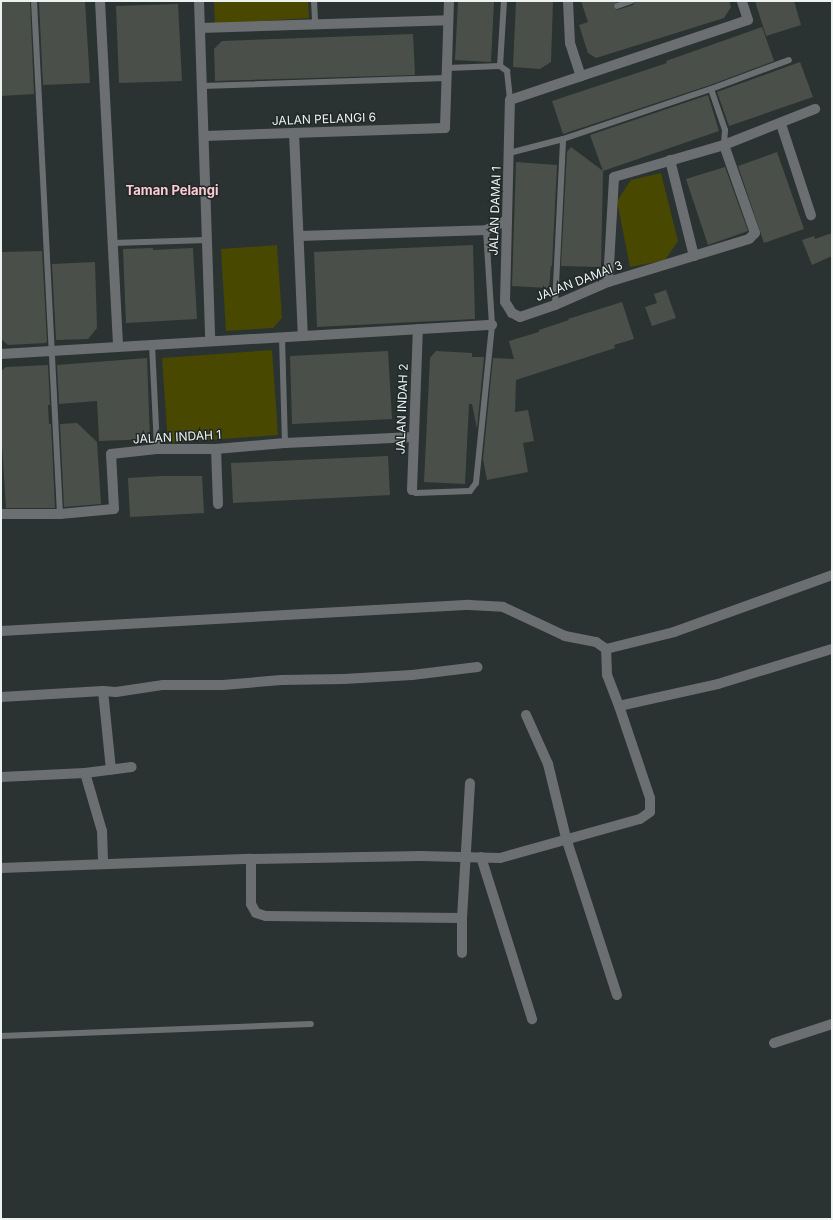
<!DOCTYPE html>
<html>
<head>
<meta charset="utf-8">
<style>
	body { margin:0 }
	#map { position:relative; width:833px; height:1220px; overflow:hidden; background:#2a3331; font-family:Inter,sans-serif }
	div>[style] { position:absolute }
	.green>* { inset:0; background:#484800 }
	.building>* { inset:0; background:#4a5049 }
	.service>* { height:6px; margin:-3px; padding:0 3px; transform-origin:3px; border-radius:3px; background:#6b6f71 }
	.minor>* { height:10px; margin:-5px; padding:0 5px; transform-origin:5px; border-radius:5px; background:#6b6f71 }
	span { translate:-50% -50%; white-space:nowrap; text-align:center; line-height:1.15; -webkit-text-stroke:3px #202927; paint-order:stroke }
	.street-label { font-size:12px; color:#ecf2f0 }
	.neighbourhood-label { font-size:13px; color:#fecad4; font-weight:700 }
	.frame { position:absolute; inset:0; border:2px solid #ecf2f0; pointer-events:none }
</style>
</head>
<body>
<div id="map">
	<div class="green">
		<div style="clip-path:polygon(214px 1px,308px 1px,309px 18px,215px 24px)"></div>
		<div style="clip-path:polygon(661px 173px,678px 241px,665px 260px,630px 267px,617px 201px,631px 180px)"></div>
		<div style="clip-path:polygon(277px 245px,282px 318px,273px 328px,226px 331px,221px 249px)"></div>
		<div style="clip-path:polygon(272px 350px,278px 435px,168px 443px,162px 358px)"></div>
	</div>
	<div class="building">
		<div style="clip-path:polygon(1px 1px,30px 1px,34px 94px,1px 96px)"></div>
		<div style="clip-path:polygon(39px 1px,85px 1px,90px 83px,43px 85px)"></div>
		<div style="clip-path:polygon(458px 1px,494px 1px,491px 62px,455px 60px)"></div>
		<div style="clip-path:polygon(516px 1px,553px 1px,551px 62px,540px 69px,513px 67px)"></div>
		<div style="clip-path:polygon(581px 1px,618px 1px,613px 6px,617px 10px,633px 5px,635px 1px,729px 1px,731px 7px,724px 18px,596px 58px,588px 53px,579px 25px,588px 22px)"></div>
		<div style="clip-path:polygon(755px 1px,794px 1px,801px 25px,766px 36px)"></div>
		<div style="clip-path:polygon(178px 4px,182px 81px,119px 83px,116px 6px)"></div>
		<div style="clip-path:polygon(762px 27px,774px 61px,710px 85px,563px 134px,552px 101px,667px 63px,666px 61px)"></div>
		<div style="clip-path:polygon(413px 34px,415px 75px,215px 81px,214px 49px,222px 41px)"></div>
		<div style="clip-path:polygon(800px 62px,813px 97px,729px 126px,717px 92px)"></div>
		<div style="clip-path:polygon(708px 95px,719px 131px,603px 171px,590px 135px)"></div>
		<div style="clip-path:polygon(571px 147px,603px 171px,601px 267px,561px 266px,567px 152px)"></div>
		<div style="clip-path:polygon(777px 152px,804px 229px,764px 243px,738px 166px)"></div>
		<div style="clip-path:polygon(516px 162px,557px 165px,552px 266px,551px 266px,549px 288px,512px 286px)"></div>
		<div style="clip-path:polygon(725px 167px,748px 231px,708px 245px,686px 179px)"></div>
		<div style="clip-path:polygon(832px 233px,832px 256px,812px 265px,802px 240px,814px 236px,815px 239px)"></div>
		<div style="clip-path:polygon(473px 245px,475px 319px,317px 327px,314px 252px)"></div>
		<div style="clip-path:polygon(153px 248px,153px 250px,193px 248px,197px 319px,126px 323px,123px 249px)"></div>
		<div style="clip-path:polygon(42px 251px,47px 341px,46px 343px,8px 345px,1px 339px,1px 252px)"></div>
		<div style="clip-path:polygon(95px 262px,97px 328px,88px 339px,56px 340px,52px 264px)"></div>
		<div style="clip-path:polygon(666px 290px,676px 318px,652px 326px,645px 307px,657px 303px,654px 294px)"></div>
		<div style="clip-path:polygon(622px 302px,634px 339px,614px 345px,615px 348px,516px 380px,515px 412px,528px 410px,534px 441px,523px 443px,528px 472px,487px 480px,483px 459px,493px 358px,514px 359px,509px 341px,539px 332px,539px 330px,569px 320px,568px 319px)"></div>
		<div style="clip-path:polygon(388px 351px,392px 419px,292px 424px,290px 356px)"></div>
		<div style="clip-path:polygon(436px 351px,472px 353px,472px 357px,484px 357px,477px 429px,472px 404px,469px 404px,465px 484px,424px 482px,430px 358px)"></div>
		<div style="clip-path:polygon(147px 358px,150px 439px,99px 441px,97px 401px,59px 404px,57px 365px)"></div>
		<div style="clip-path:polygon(48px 365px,50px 405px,48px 405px,49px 424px,51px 424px,55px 508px,6px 508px,1px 429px,1px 371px,6px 367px)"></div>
		<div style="clip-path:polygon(77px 423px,97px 442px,101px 504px,64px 507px,60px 424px)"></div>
		<div style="clip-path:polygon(388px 456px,390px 495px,233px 503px,231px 463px)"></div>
		<div style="clip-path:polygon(162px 476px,202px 476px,204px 513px,130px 517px,128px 478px)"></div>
	</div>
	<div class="service">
		<div style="left:34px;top:1px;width:514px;rotate:87.1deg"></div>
		<div style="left:314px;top:1px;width:22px;rotate:87deg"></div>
		<div style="left:617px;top:6px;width:15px;rotate:-20deg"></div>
		<div style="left:500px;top:66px;width:65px;rotate:-86.5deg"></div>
		<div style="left:447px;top:68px;width:53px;rotate:-2.2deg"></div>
		<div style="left:500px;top:66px;width:9px;rotate:36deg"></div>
		<div style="left:507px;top:71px;width:29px;rotate:84deg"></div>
		<div style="left:202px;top:86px;width:244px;rotate:-1.9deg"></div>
		<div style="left:711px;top:89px;width:43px;rotate:71.1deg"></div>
		<div style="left:725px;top:130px;width:15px;rotate:94deg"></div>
		<div style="left:509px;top:153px;width:56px;rotate:-14.5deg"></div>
		<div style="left:563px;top:139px;width:156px;rotate:-18.7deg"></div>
		<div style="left:711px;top:89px;width:83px;rotate:-20.4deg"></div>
		<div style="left:113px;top:243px;width:94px;rotate:-1.8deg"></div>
		<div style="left:555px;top:305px;width:166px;rotate:-87.2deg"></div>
		<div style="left:282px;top:337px;width:106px;rotate:88.4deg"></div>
		<div style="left:152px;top:345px;width:104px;rotate:87.2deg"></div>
		<div style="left:412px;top:490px;width:5px;rotate:37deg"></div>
		<div style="left:416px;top:493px;width:54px;rotate:-2.1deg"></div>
		<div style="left:470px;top:491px;width:10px;rotate:-53deg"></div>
		<div style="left:476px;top:483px;width:159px;rotate:-84.2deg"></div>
		<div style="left:492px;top:325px;width:95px;rotate:-93.6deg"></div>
		<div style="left:1px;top:1036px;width:310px;rotate:-2.2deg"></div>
	</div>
	<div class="minor">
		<div style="left:100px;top:1px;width:346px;rotate:87deg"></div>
		<div style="left:199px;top:1px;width:340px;rotate:88.1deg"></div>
		<div style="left:568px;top:1px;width:42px;rotate:87.3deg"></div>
		<div style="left:570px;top:43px;width:35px;rotate:72deg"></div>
		<div style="left:200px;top:28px;width:248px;rotate:-1.8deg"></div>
		<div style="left:781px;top:124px;width:96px;rotate:71.8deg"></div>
		<div style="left:294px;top:133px;width:203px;rotate:87.5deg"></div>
		<div style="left:204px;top:136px;width:241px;rotate:-1.9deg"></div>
		<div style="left:445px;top:128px;width:127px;rotate:-88.2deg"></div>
		<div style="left:724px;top:145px;width:93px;rotate:70.6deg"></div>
		<div style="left:755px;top:233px;width:8px;rotate:135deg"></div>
		<div style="left:749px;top:239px;width:147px;rotate:163deg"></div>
		<div style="left:608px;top:282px;width:58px;rotate:156.5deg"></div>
		<div style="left:555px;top:305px;width:37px;rotate:161deg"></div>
		<div style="left:520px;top:317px;width:9px;rotate:-153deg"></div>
		<div style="left:512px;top:313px;width:13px;rotate:-122deg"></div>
		<div style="left:505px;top:302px;width:202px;rotate:-88.6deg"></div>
		<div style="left:510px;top:100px;width:251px;rotate:-18.6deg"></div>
		<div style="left:748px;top:20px;width:20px;rotate:-108deg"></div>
		<div style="left:670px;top:160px;width:99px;rotate:76deg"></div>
		<div style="left:299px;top:236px;width:187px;rotate:-1.8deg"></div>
		<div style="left:486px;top:230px;width:23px;rotate:-25deg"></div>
		<div style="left:608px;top:282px;width:105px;rotate:-86.7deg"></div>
		<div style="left:614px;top:177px;width:115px;rotate:-16.2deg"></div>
		<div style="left:724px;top:145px;width:98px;rotate:-21.6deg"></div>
		<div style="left:1px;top:354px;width:492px;rotate:-3.4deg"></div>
		<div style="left:216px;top:449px;width:55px;rotate:87.9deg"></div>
		<div style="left:412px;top:490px;width:161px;rotate:-87.9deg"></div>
		<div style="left:1px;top:514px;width:59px"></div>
		<div style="left:60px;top:514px;width:54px;rotate:-5.3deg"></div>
		<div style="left:114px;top:509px;width:55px;rotate:-93.1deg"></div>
		<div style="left:111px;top:454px;width:46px;rotate:-6.2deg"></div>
		<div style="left:157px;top:449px;width:59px"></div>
		<div style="left:216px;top:449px;width:69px;rotate:-5deg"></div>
		<div style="left:285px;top:443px;width:129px;rotate:-2.7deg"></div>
		<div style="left:1px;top:631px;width:469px;rotate:-3.2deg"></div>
		<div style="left:469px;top:605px;width:34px;rotate:3deg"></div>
		<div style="left:503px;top:607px;width:68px;rotate:25.1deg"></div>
		<div style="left:565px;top:636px;width:32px;rotate:11deg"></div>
		<div style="left:596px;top:642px;width:12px;rotate:35deg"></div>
		<div style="left:606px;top:649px;width:70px;rotate:-14deg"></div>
		<div style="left:674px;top:632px;width:168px;rotate:-19.8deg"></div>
		<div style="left:103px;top:691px;width:79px;rotate:84.2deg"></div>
		<div style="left:1px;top:697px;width:102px;rotate:-3.4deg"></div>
		<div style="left:103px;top:691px;width:13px;rotate:4deg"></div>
		<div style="left:116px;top:692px;width:48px;rotate:-8.5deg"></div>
		<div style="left:163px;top:685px;width:60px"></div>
		<div style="left:223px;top:685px;width:58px;rotate:-4.9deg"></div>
		<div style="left:281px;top:680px;width:63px;rotate:-0.9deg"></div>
		<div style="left:344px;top:679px;width:68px;rotate:-3.4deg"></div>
		<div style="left:412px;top:675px;width:66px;rotate:-6.9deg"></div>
		<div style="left:619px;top:706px;width:101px;rotate:-12.5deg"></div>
		<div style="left:718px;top:684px;width:119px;rotate:-17.1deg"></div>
		<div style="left:526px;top:715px;width:54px;rotate:65.8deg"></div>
		<div style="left:548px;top:764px;width:76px;rotate:76.3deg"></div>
		<div style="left:566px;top:838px;width:165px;rotate:72deg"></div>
		<div style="left:85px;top:773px;width:60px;rotate:73.7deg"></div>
		<div style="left:102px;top:831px;width:33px;rotate:88deg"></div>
		<div style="left:1px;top:777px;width:84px;rotate:-2.7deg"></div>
		<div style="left:85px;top:773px;width:47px;rotate:-7.3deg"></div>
		<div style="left:481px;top:857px;width:170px;rotate:72.5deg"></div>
		<div style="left:251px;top:859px;width:45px;rotate:90deg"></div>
		<div style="left:251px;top:904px;width:10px;rotate:61deg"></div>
		<div style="left:256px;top:913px;width:10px;rotate:17deg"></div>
		<div style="left:266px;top:916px;width:196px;rotate:0.6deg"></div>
		<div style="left:1px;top:868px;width:250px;rotate:-2.1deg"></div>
		<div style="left:251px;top:859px;width:170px;rotate:-1deg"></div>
		<div style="left:421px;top:856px;width:79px;rotate:1.5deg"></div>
		<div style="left:500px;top:858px;width:145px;rotate:-15.6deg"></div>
		<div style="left:640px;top:819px;width:12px;rotate:-35deg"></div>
		<div style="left:650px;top:812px;width:14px;rotate:-90deg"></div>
		<div style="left:650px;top:798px;width:97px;rotate:-108.6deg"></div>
		<div style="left:619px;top:706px;width:33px;rotate:-111deg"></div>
		<div style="left:607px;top:675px;width:26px;rotate:-92deg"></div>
		<div style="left:462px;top:953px;width:35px;rotate:-90deg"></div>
		<div style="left:462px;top:918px;width:135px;rotate:-86.6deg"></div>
		<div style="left:774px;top:1043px;width:61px;rotate:-18.1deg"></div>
	</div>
	<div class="street-label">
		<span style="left:324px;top:119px;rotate:-2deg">JALAN PELANGI 6</span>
		<span style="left:495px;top:211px;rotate:-88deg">JALAN DAMAI 1</span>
		<span style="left:579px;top:281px;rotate:-21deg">JALAN DAMAI 3</span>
		<span style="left:402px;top:409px;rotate:-88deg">JALAN INDAH 2</span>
		<span style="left:177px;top:437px;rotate:-3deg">JALAN INDAH 1</span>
	</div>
	<div class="neighbourhood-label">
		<span style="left:172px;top:190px">Taman Pelangi</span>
	</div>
	<div class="frame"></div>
</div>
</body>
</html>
